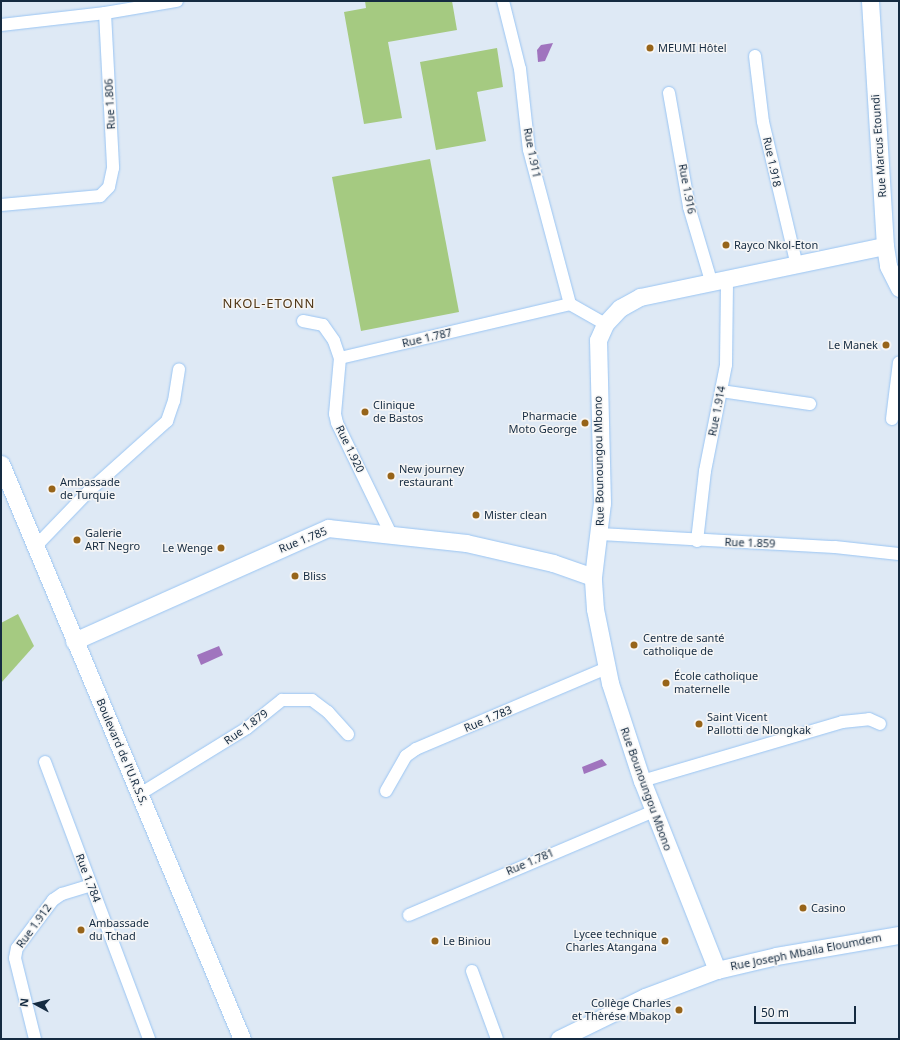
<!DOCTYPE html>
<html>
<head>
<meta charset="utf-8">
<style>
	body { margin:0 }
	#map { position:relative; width:900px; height:1040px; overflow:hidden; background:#dee9f5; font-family:"Noto Sans",sans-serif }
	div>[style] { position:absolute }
	.green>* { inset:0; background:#a5ca81 }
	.water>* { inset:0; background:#a074be }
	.roads { filter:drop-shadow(0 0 1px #9ac5f3) drop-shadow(0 0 1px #9ac5f3) }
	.street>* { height:12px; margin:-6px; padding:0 6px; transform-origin:6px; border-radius:6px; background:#fff }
	.secondary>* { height:17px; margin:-8.5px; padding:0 8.5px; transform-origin:8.5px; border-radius:8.5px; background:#fff }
	.dots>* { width:11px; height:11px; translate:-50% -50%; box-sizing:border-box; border:2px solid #f5f5f5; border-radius:50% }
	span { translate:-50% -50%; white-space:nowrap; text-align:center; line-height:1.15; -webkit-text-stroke:3px #f5f5f5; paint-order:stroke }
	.poi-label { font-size:11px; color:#152b41 }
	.left { translate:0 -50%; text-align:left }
	.right { translate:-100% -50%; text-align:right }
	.street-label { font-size:11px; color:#152b41 }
	.quarter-label { font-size:13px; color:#503615; letter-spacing:1px }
	.frame { position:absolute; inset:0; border:2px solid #152b41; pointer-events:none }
	.north { position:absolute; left:16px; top:984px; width:40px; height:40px; -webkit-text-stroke:3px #f5f5f5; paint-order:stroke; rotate:277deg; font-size:11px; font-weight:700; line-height:16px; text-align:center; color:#152b41 }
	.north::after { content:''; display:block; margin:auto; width:14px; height:18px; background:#152b41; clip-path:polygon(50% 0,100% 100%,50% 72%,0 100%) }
	.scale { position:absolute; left:754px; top:1006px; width:102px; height:18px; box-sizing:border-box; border:2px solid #152b41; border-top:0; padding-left:5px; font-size:12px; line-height:14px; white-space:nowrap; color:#152b41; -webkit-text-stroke:3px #f5f5f5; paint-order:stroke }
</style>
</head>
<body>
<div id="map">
	<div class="green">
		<div style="clip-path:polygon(365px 1px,452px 1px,457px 30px,388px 42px,402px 118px,364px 124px,344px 12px,366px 8px)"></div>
		<div style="clip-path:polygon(497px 48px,503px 87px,477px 92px,486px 141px,436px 150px,420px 62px)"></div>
		<div style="clip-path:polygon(430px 159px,459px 312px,361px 331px,332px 177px)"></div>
		<div style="clip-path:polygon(18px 614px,34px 646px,1px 683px,1px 623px)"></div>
	</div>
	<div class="water">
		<div style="clip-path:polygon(553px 43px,545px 61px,538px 62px,537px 50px,541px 45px)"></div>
		<div style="clip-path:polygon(219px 646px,223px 655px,201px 665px,197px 655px)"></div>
		<div style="clip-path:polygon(602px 759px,607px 765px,584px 774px,582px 767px)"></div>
	</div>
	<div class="roads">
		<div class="street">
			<div style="left:503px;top:1px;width:70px;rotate:76deg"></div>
			<div style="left:520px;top:69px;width:81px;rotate:83.7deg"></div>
			<div style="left:529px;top:150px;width:159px;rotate:75.1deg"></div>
			<div style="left:105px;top:13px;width:73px;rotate:-9.5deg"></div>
			<div style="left:1px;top:25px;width:105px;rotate:-6.6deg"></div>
			<div style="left:105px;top:13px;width:155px;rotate:87deg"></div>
			<div style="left:113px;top:168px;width:19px;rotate:102deg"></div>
			<div style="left:109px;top:187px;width:13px;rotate:135deg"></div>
			<div style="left:100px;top:196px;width:99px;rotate:174.8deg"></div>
			<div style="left:755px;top:56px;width:66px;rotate:83.1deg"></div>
			<div style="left:763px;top:122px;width:148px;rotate:76.7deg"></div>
			<div style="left:669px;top:93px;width:116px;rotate:80deg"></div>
			<div style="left:689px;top:207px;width:80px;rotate:73.4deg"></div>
			<div style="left:570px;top:304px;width:40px;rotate:29.7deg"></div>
			<div style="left:303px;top:321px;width:20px;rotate:11deg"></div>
			<div style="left:323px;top:325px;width:19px;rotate:55deg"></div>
			<div style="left:334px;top:341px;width:18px;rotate:71deg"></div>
			<div style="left:340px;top:358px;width:236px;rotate:-13.2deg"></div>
			<div style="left:340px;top:358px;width:56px;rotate:95.1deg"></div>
			<div style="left:335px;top:414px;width:9px;rotate:77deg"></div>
			<div style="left:337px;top:423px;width:123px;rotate:64.1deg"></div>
			<div style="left:721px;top:391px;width:90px;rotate:8.3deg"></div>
			<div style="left:892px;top:419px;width:57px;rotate:-83deg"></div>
			<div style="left:600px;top:534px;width:235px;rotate:3.2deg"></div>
			<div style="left:835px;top:547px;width:64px;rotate:6.2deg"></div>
			<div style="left:697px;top:541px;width:70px;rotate:-83.5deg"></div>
			<div style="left:705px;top:471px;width:108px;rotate:-78.8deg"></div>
			<div style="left:726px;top:365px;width:84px;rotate:-89.3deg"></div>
			<div style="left:36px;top:546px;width:76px;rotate:-46.1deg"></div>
			<div style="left:89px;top:491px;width:105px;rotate:-41.9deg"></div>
			<div style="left:167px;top:421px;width:21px;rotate:-71deg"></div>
			<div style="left:174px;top:401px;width:32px;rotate:-81deg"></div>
			<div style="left:45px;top:762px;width:296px;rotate:69.4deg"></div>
			<div style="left:642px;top:781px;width:209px;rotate:-16.4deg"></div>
			<div style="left:842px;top:722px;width:27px;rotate:-6deg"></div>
			<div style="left:869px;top:719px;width:12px;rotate:24deg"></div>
			<div style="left:386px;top:791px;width:40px;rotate:-60.3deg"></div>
			<div style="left:406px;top:756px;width:12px;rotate:-35deg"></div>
			<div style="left:416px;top:749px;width:207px;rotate:-23deg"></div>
			<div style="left:140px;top:794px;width:126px;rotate:-31.7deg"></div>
			<div style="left:247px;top:728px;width:45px;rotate:-38.7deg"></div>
			<div style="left:282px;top:700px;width:30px"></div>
			<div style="left:312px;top:700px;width:20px;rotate:37deg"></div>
			<div style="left:328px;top:712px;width:30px;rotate:48deg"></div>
			<div style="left:409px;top:915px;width:264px;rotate:-23deg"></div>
			<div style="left:472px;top:971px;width:72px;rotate:69.8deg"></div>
			<div style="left:35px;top:1039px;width:83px;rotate:-103.9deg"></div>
			<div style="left:15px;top:958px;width:10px;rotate:-79deg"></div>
			<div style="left:17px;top:948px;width:60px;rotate:-53.1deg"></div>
			<div style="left:53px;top:900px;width:11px;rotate:-34deg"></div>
			<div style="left:62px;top:894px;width:30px;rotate:-17deg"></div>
		</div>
		<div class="secondary">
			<div style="left:870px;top:1px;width:245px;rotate:86.5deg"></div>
			<div style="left:885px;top:246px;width:20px;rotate:81deg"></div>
			<div style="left:888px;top:266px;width:25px;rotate:63deg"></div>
			<div style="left:1px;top:464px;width:623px;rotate:67.26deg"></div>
			<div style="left:74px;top:641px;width:278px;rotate:-24deg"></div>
			<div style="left:328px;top:528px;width:139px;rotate:6.2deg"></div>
			<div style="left:466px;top:543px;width:89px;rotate:12.9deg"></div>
			<div style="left:553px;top:563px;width:42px;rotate:19.3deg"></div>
			<div style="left:717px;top:970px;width:203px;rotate:-111.6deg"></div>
			<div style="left:642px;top:781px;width:103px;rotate:-108.1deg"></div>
			<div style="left:610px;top:683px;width:76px;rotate:-101.5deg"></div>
			<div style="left:595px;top:609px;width:32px;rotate:-94deg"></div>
			<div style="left:593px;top:577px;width:75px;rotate:-83.1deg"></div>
			<div style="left:602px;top:503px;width:163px;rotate:-91.4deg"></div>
			<div style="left:598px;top:340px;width:17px;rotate:-66deg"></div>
			<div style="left:605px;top:324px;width:22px;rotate:-47deg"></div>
			<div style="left:620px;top:308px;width:23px;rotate:-29deg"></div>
			<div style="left:640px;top:297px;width:250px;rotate:-11.8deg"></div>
			<div style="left:559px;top:1039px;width:96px;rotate:-26deg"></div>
			<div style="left:645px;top:997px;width:77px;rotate:-20.6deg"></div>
			<div style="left:717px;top:970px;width:61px;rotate:-13.3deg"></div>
			<div style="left:776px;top:956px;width:125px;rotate:-9.7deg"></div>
		</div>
	</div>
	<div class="dots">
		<div style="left:650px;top:48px;background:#976419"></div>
		<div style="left:726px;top:245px;background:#976419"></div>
		<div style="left:886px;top:345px;background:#976419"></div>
		<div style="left:365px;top:412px;background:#976419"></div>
		<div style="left:585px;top:423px;background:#976419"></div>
		<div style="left:391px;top:476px;background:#976419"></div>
		<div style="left:52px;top:489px;background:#976419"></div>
		<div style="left:476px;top:515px;background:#976419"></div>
		<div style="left:77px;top:540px;background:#976419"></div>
		<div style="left:221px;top:548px;background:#976419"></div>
		<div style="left:295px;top:576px;background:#976419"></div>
		<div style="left:634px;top:645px;background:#976419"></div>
		<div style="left:666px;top:683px;background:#976419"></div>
		<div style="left:699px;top:724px;background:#976419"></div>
		<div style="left:803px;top:908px;background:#976419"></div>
		<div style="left:81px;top:930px;background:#976419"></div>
		<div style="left:435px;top:941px;background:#976419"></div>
		<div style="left:665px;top:941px;background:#976419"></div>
		<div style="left:679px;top:1010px;background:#976419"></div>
	</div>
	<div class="poi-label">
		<span class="left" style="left:658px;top:48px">MEUMI Hôtel</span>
		<span class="left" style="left:734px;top:245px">Rayco Nkol-Eton</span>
		<span class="right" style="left:878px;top:345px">Le Manek</span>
		<span class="left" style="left:373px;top:412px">Clinique<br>de Bastos</span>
		<span class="right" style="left:577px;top:423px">Pharmacie<br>Moto George</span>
		<span class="left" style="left:399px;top:476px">New journey<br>restaurant</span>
		<span class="left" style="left:60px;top:489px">Ambassade<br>de Turquie</span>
		<span class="left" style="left:484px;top:515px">Mister clean</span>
		<span class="left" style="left:85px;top:540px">Galerie<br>ART Negro</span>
		<span class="right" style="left:213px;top:548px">Le Wenge</span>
		<span class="left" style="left:303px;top:576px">Bliss</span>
		<span class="left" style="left:643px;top:645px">Centre de santé<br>catholique de</span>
		<span class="left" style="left:674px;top:683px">École catholique<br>maternelle</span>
		<span class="left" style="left:707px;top:724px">Saint Vicent<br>Pallotti de Nlongkak</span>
		<span class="left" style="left:811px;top:908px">Casino</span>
		<span class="left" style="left:89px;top:930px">Ambassade<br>du Tchad</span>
		<span class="right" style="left:657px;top:941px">Lycee technique<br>Charles Atangana</span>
		<span class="left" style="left:443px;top:941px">Le Biniou</span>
		<span class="right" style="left:671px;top:1010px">Collège Charles<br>et Thèrése Mbakop</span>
	</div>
	<div class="street-label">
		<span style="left:110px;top:104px;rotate:-93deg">Rue 1.806</span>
		<span style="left:879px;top:146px;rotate:-94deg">Rue Marcus Etoundi</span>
		<span style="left:532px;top:153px;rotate:79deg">Rue 1.911</span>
		<span style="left:772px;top:162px;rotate:78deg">Rue 1.918</span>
		<span style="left:687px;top:189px;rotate:79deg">Rue 1.916</span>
		<span style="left:427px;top:338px;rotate:-13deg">Rue 1.787</span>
		<span style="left:717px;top:411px;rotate:-79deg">Rue 1.914</span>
		<span style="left:350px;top:449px;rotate:64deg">Rue 1.920</span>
		<span style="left:599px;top:461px;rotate:-91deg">Rue Bounoungou Mbono</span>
		<span style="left:303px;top:540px;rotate:-22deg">Rue 1.785</span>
		<span style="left:750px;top:543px;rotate:2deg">Rue 1.859</span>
		<span style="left:488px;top:719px;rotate:-23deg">Rue 1.783</span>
		<span style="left:246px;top:727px;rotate:-36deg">Rue 1.879</span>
		<span style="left:122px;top:752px;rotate:67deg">Boulevard de l'U.R.S.S.</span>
		<span style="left:646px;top:789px;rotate:70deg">Rue Bounoungou Mbono</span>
		<span style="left:530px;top:862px;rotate:-23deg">Rue 1.781</span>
		<span style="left:88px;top:878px;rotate:69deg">Rue 1.784</span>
		<span style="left:34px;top:926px;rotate:-54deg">Rue 1.912</span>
		<span style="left:806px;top:952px;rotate:-11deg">Rue Joseph Mballa Eloumdem</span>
	</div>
	<div class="quarter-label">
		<span style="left:269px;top:303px">NKOL-ETONN</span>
	</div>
	<div class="frame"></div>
	<div class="north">N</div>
	<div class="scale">50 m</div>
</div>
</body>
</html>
